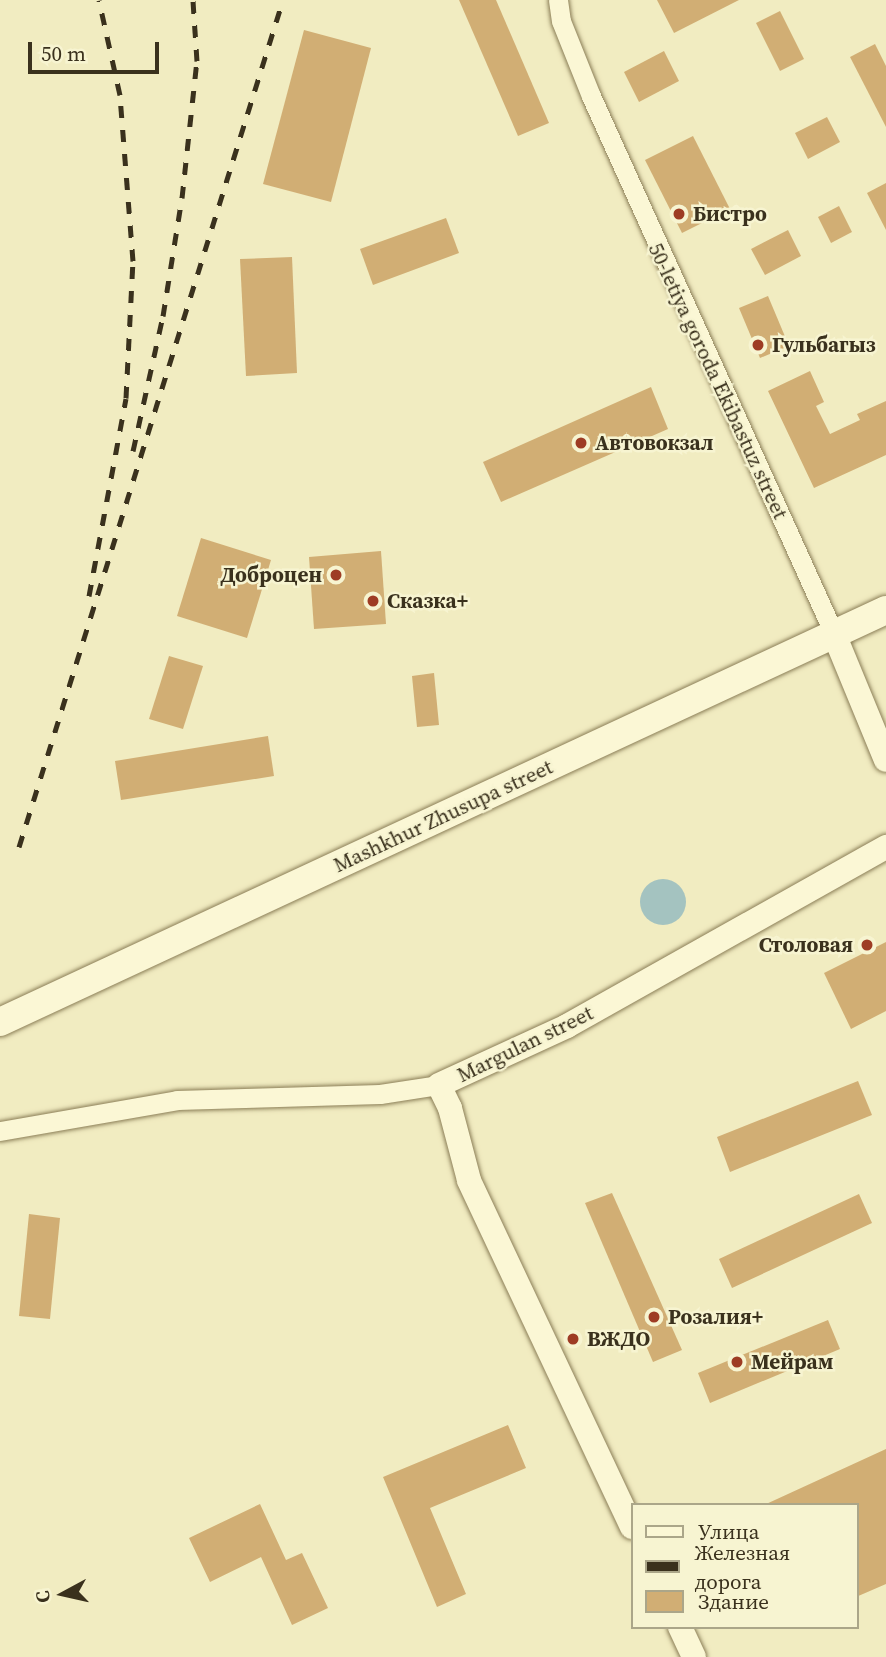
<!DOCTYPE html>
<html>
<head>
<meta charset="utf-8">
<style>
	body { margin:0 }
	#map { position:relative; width:886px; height:1657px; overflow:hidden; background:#f1ecc1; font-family:"Source Serif 4",serif }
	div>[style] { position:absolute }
	.water>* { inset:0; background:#a4c3c0 }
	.round { border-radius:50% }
	.building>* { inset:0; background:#d1ae74 }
	.roads { filter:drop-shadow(0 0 2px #8b7e57) drop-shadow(0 0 2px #8b7e57) }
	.minor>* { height:19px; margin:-9.5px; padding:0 9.5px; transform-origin:9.5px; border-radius:9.5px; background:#fbf7d5 }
	.tertiary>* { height:24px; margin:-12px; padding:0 12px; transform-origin:12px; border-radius:12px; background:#fbf7d5 }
	.secondary>* { height:28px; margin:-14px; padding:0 14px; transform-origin:14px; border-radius:14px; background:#fbf7d5 }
	.rail>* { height:5px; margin-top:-2.5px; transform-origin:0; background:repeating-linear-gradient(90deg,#3a311d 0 12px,transparent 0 24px) }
	.dots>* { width:19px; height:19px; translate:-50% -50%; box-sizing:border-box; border:4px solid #f7f4d1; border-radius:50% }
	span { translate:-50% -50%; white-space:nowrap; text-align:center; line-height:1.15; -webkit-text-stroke:5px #f7f4d1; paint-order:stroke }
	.poi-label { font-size:21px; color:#3a311d; font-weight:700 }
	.left { translate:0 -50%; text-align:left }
	.right { translate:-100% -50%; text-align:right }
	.street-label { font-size:21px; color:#3a311d }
	.legend { position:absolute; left:631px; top:1503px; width:228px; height:126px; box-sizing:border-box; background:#f7f4d1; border:2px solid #aba689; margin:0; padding:9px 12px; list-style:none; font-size:21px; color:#3a311d }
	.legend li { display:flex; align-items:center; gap:14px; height:35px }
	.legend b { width:35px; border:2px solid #aba689 }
	.north { position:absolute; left:28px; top:1559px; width:70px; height:70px; -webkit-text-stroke:5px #f7f4d1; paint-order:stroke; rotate:262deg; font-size:19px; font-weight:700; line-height:28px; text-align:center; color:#3a311d }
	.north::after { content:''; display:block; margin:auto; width:24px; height:32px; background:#3a311d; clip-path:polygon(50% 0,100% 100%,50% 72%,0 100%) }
	.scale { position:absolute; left:28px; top:42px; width:131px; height:32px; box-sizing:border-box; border:4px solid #3a311d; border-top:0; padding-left:9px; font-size:21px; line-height:24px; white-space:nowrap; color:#3a311d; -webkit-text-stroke:5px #f7f4d1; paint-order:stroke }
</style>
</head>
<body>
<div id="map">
	<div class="water">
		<div class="round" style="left:640px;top:879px;width:46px;height:46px"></div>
	</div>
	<div class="building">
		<div style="clip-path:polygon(459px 0,496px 0,549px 123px,518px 136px)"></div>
		<div style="clip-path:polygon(657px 0,739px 0,674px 33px)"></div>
		<div style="clip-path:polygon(780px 11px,804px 59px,780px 71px,756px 23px)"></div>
		<div style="clip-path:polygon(304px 30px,371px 48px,331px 202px,263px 184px)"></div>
		<div style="clip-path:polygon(875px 44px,886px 66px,886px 127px,850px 57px)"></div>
		<div style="clip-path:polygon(664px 51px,679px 81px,639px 102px,624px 72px)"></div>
		<div style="clip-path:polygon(827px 117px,840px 142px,808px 159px,795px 133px)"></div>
		<div style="clip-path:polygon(693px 136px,730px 209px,682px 233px,645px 160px)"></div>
		<div style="clip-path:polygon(886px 183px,886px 230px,867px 193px)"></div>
		<div style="clip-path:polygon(839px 206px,852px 232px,831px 243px,818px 217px)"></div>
		<div style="clip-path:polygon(446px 218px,459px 253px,373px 285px,360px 249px)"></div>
		<div style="clip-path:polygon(788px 230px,801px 256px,765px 275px,751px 249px)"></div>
		<div style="clip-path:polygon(292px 257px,297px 373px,246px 376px,240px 259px)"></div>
		<div style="clip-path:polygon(768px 296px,789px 346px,760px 358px,739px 308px)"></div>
		<div style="clip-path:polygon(810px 371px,824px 402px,816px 406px,830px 434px,860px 420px,857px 414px,886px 401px,886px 455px,814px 488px,768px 391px)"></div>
		<div style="clip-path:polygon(651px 387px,668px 429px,501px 502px,483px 462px)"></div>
		<div style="clip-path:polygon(201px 538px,271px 560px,247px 638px,177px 616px)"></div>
		<div style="clip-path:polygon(381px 551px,386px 624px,314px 629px,309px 557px)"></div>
		<div style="clip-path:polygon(169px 656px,203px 666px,183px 729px,149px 719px)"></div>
		<div style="clip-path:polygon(434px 673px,439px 725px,417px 727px,412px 676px)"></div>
		<div style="clip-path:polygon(268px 736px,274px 776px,121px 800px,115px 761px)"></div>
		<div style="clip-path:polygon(886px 942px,886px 1011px,851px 1029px,824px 973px)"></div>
		<div style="clip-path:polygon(858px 1081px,872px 1115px,730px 1172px,717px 1137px)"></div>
		<div style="clip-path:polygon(612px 1193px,682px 1350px,653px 1362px,585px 1203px)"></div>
		<div style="clip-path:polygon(859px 1194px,872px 1223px,732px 1288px,719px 1259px)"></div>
		<div style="clip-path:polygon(29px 1214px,60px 1218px,50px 1319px,19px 1316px)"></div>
		<div style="clip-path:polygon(828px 1320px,840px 1349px,710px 1403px,698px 1373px)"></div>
		<div style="clip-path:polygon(508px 1425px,526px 1468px,430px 1508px,466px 1594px,437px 1607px,383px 1477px)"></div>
		<div style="clip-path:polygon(886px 1449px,886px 1584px,856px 1597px,856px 1505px,764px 1505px)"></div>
		<div style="clip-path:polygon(260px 1504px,286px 1560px,302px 1553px,328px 1608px,292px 1625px,261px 1557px,210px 1582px,189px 1538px)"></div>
	</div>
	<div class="roads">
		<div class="minor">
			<div style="left:558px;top:0;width:21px;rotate:82deg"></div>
			<div style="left:561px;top:21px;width:81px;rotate:68.2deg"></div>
			<div style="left:591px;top:96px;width:590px;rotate:65.69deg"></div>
			<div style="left:0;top:1131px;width:180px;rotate:-9.9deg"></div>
			<div style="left:177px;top:1100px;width:203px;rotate:-1.7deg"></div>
			<div style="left:380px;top:1094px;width:60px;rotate:-8.7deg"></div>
		</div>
		<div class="tertiary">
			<div style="left:834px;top:634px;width:136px;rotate:67.6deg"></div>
			<div style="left:632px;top:1527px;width:383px;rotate:-115.2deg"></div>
			<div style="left:469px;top:1180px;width:74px;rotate:-104.8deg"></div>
			<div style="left:450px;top:1108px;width:25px;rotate:-116deg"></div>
			<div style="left:439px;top:1085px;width:141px;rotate:-24.7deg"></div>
			<div style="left:567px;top:1026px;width:366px;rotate:-29.3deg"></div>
			<div style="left:680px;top:1627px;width:33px;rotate:65deg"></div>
		</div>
		<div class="secondary">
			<div style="left:0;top:1022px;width:977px;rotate:-24.94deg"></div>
		</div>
	</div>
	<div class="rail">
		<div style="left:133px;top:451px;width:138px;rotate:-77.5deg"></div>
		<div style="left:163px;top:316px;width:120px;rotate:-80.9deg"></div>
		<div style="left:182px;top:198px;width:138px;rotate:-83.8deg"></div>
		<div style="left:197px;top:61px;width:61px;rotate:-93.8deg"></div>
		<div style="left:89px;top:596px;width:201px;rotate:-79.4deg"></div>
		<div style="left:126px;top:398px;width:137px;rotate:-87.1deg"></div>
		<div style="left:133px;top:261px;width:167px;rotate:-94.5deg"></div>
		<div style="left:120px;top:95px;width:97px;rotate:-102.5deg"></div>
		<div style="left:19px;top:847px;width:887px;rotate:-72.69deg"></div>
	</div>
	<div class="dots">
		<div style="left:679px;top:214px;background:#9e3c24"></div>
		<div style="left:758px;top:345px;background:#9e3c24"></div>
		<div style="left:581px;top:443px;background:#9e3c24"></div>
		<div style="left:336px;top:575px;background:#9e3c24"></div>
		<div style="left:373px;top:601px;background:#9e3c24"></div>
		<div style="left:867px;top:945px;background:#9e3c24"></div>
		<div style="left:654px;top:1317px;background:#9e3c24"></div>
		<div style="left:573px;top:1339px;background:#9e3c24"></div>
		<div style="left:737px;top:1362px;background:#9e3c24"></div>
	</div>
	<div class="poi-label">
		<span class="left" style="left:693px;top:214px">Бистро</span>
		<span class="left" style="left:772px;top:345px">Гульбагыз</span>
		<span class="left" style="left:595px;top:443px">Автовокзал</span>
		<span class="right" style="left:322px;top:575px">Доброцен</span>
		<span class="left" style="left:387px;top:601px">Сказка+</span>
		<span class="right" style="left:853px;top:945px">Столовая</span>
		<span class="left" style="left:668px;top:1317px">Розалия+</span>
		<span class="left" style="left:587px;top:1339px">ВЖДО</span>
		<span class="left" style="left:751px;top:1362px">Мейрам</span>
	</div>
	<div class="street-label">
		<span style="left:718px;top:381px;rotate:65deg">50-letiya goroda Ekibastuz street</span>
		<span style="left:443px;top:816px;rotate:-25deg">Mashkhur Zhusupa street</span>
		<span style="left:525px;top:1044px;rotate:-26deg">Margulan street</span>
	</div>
	<ul class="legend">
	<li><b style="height:9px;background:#fbf7d5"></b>Улица</li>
	<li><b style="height:9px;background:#3a311d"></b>Железная дорога</li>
	<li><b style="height:19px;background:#d1ae74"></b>Здание</li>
	</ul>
	<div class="north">С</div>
	<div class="scale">50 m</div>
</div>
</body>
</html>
